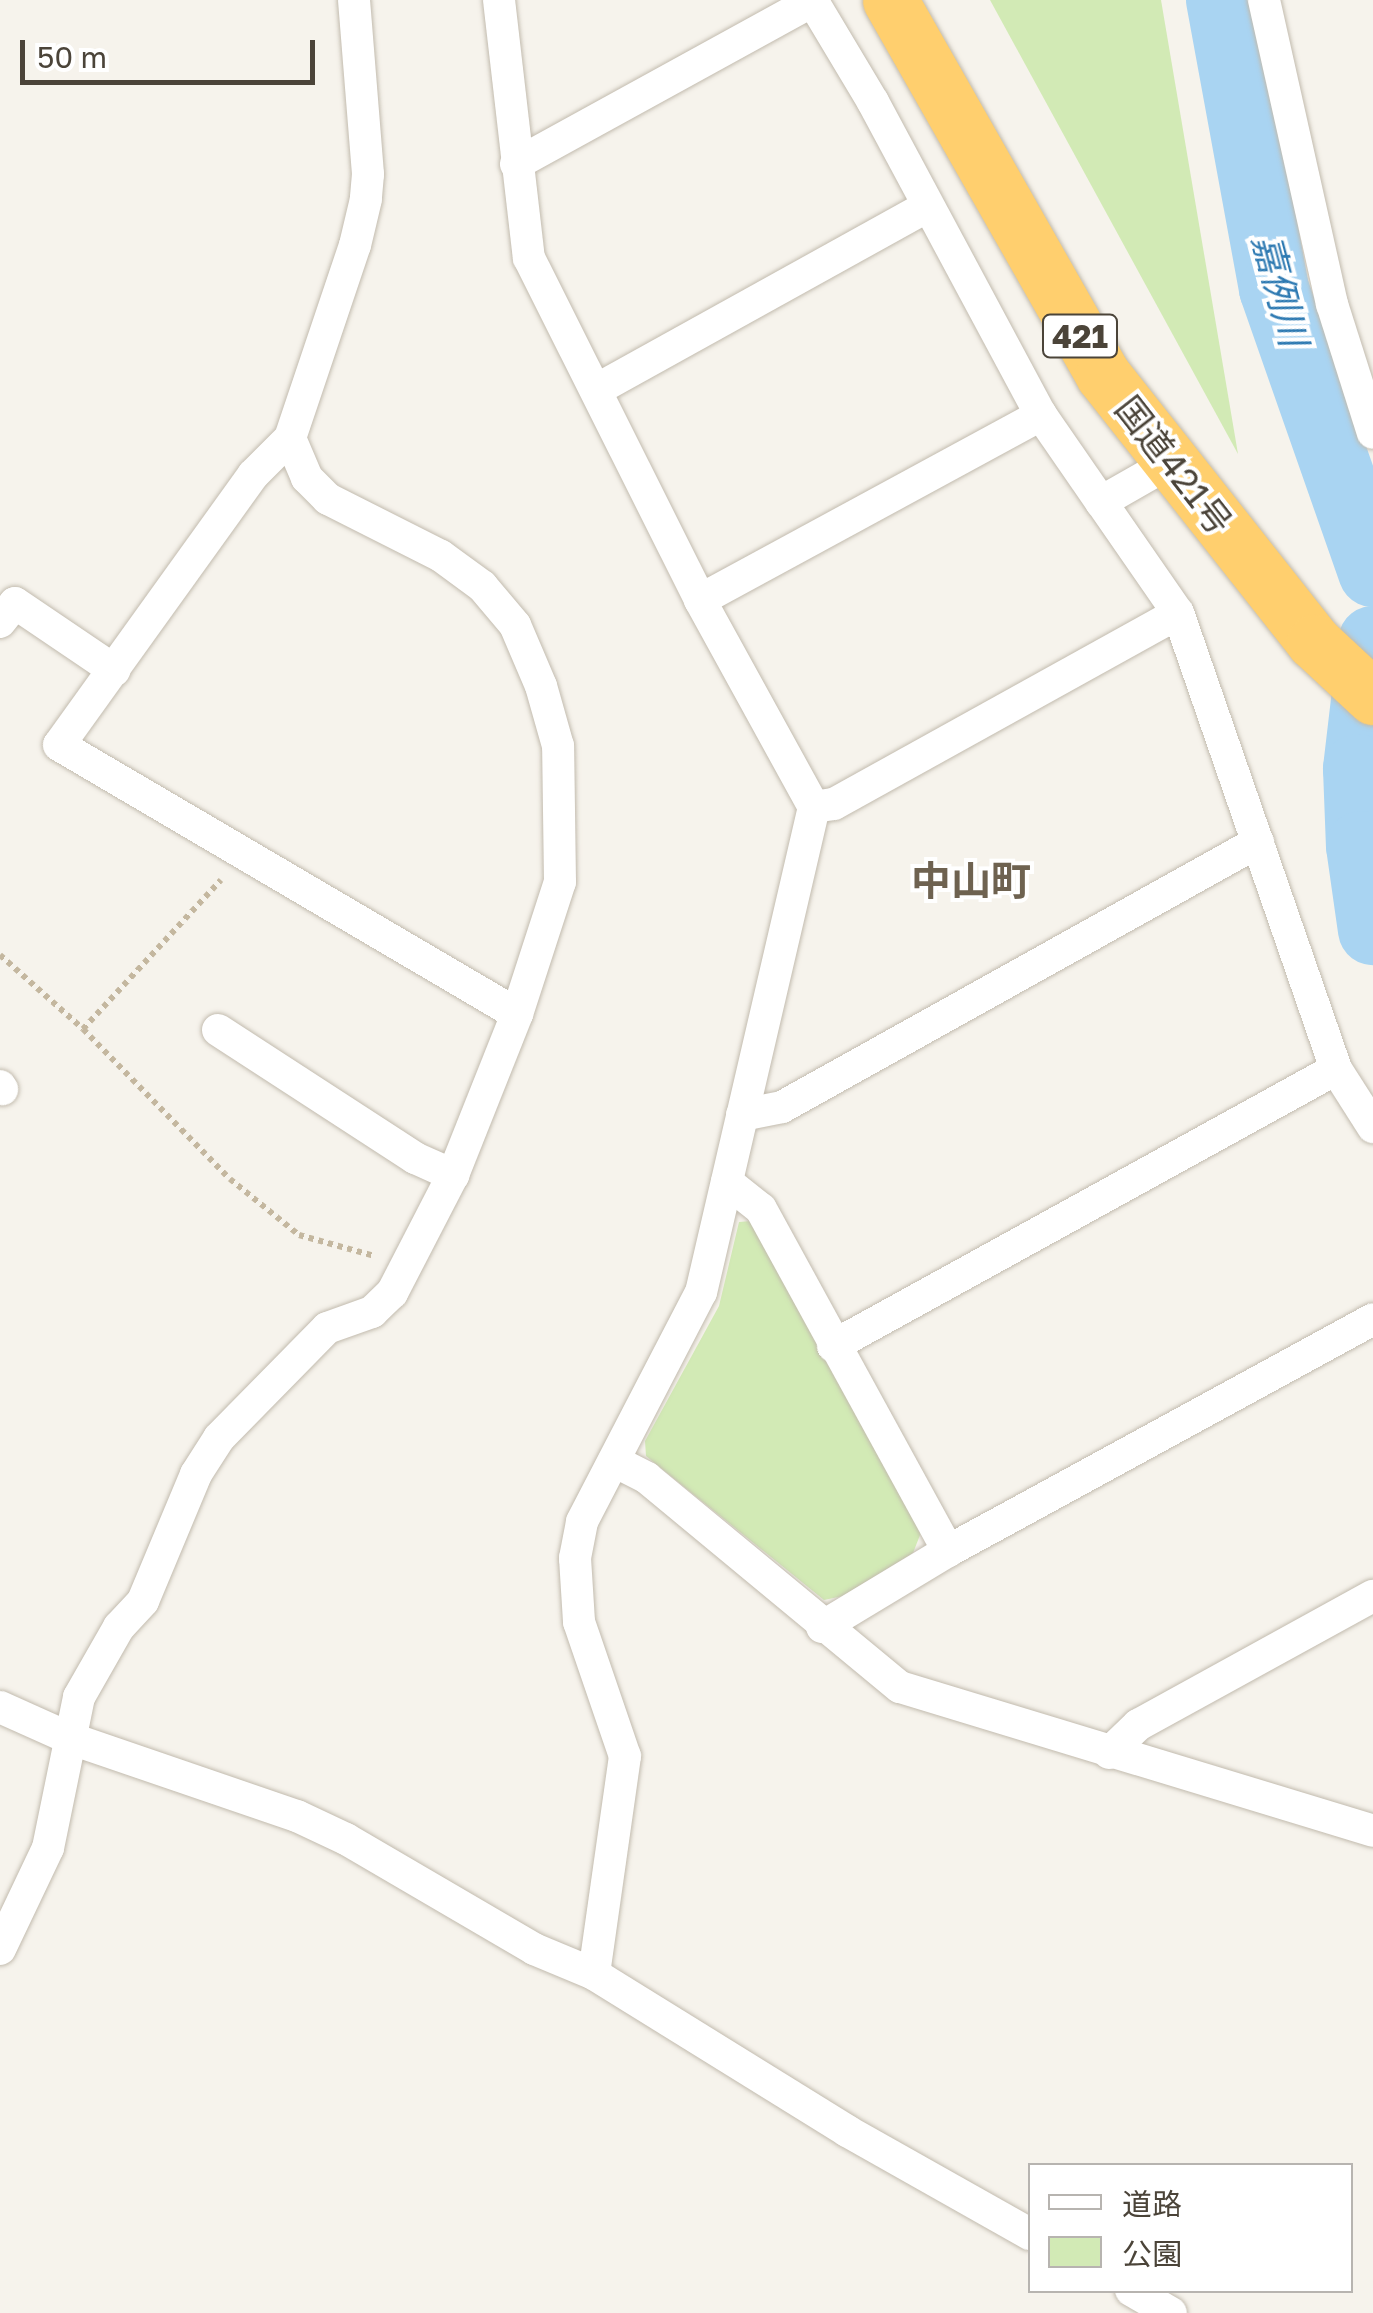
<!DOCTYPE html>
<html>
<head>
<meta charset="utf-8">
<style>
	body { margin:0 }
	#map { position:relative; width:1373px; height:2313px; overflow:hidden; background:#f6f3ec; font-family:"Golos Text","Noto Sans JP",sans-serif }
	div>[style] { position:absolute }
	.green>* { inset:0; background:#d2eab5 }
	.river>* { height:70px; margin:-35px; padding:0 35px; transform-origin:35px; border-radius:35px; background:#a9d4f2 }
	.path>* { height:6px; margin-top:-3px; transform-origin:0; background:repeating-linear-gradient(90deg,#c4b79f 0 5px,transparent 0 10px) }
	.roads { filter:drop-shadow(0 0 2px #c2bbae) drop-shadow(0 0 2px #c2bbae) }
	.street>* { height:32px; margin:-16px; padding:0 16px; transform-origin:16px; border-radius:16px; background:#fff }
	.highway>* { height:55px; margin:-27.5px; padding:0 27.5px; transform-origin:27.5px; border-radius:27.5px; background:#ffcf6e }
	span { translate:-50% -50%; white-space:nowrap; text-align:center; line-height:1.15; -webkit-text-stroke:8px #fff; paint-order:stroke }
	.shield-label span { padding:2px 8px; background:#fff; border:2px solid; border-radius:8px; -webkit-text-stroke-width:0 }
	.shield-label { font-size:32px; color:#4b4439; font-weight:700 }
	.street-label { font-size:35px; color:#4b4439 }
	.water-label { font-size:38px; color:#2e7ab2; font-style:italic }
	.quarter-label { font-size:40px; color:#6e6250; font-weight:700 }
	.legend { position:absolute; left:1028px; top:2163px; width:325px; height:130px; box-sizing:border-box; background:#fff; border:2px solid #b7b4b0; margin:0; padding:12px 18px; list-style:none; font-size:30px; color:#4b4439 }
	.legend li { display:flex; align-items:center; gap:20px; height:50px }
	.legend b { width:50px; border:2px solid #b7b4b0 }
	.scale { position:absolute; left:20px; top:40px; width:295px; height:45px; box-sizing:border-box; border:5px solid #4b4439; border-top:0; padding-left:12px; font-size:30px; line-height:35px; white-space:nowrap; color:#4b4439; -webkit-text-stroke:8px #fff; paint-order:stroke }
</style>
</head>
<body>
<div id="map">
	<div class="green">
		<div style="clip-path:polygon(990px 0,1161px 0,1238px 454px)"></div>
		<div style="clip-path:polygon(751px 1221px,922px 1530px,913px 1553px,843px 1596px,824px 1600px,646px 1456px,645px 1441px,719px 1306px,739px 1222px)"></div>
	</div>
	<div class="river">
		<div style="left:1221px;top:0;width:294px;rotate:79.6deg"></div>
		<div style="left:1274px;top:289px;width:300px;rotate:70.7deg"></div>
		<div style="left:1373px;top:641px;width:129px;rotate:96.7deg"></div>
		<div style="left:1358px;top:769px;width:77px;rotate:87.8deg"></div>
		<div style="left:1361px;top:846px;width:85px;rotate:81.9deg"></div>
	</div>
	<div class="path">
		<div style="left:0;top:955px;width:111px;rotate:41.7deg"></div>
		<div style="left:83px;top:1029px;width:210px;rotate:45.6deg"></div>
		<div style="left:230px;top:1179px;width:89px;rotate:39.1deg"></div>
		<div style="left:299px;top:1235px;width:78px;rotate:15.6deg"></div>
		<div style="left:83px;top:1029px;width:203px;rotate:-47.2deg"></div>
	</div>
	<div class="roads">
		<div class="street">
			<div style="left:354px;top:0;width:175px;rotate:85.4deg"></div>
			<div style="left:368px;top:174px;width:25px;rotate:95deg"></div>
			<div style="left:366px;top:199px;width:47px;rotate:103.4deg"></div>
			<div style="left:355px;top:245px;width:204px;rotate:108.6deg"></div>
			<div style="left:290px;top:438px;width:52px;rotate:135deg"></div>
			<div style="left:253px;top:475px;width:332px;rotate:125.7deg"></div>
			<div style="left:59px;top:745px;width:531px;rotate:30.43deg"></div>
			<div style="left:499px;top:0;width:260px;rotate:83.4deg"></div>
			<div style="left:529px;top:258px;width:382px;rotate:63.4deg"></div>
			<div style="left:700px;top:600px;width:236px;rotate:61.2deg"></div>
			<div style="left:814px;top:807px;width:498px;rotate:103.1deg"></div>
			<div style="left:701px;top:1292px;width:259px;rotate:117.4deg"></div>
			<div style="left:582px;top:1522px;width:37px;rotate:101deg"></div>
			<div style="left:575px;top:1558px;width:64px;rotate:86.4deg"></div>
			<div style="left:579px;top:1622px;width:142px;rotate:71.1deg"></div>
			<div style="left:625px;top:1756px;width:220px;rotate:98.1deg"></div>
			<div style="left:812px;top:0;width:119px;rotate:59.1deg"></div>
			<div style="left:873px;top:102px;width:355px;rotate:61.8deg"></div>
			<div style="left:1041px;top:415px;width:106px;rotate:55.4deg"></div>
			<div style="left:1264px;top:0;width:312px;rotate:77.4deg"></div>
			<div style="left:1332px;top:304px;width:135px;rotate:72.4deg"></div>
			<div style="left:516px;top:164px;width:338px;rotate:-28.8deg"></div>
			<div style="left:596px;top:390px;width:377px;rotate:-29deg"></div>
			<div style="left:700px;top:600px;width:388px;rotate:-28.5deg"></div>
			<div style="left:0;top:622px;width:24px;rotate:-52deg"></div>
			<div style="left:15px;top:603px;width:120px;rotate:34.1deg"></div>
			<div style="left:814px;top:807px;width:20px;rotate:-9deg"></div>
			<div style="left:834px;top:804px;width:393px;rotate:-29deg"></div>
			<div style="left:218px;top:1030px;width:235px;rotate:33deg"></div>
			<div style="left:415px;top:1158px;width:42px;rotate:24.1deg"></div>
			<div style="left:1336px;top:1069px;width:69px;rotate:57.5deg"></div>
			<div style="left:0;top:1086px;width:4px;rotate:56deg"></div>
			<div style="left:742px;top:1115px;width:41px;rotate:-11.3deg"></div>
			<div style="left:782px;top:1107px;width:545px;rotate:-29.11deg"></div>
			<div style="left:727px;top:1182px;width:43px;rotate:38.5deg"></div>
			<div style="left:761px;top:1209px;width:390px;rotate:61.3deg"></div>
			<div style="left:833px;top:1346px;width:574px;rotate:-28.84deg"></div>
			<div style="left:1336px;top:1069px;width:483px;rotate:-109.1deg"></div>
			<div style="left:1178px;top:613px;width:135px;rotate:-124.7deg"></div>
			<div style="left:1101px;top:502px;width:81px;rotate:-29.7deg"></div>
			<div style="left:614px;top:1461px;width:37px;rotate:27deg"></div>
			<div style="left:647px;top:1478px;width:328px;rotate:39.6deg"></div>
			<div style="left:900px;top:1687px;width:494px;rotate:16.9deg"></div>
			<div style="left:822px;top:1627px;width:147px;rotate:-31.1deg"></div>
			<div style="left:948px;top:1551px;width:484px;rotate:-28.6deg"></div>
			<div style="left:0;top:1707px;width:76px;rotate:24.2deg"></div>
			<div style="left:69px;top:1738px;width:241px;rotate:18.9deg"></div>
			<div style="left:297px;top:1816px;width:54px;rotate:25.1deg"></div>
			<div style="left:346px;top:1839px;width:218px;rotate:30.3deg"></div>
			<div style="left:534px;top:1949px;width:65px;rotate:22.6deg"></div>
			<div style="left:594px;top:1974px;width:298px;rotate:31.8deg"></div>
			<div style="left:847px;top:2131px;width:210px;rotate:29.4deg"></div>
			<div style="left:1109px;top:1753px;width:40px;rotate:-44deg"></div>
			<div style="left:1138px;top:1725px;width:268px;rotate:-28.8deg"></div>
			<div style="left:0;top:1949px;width:112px;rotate:-64.6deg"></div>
			<div style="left:48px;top:1848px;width:154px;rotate:-78.4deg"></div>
			<div style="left:79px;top:1697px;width:81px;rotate:-60.3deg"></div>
			<div style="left:119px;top:1627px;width:35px;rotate:-47deg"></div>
			<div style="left:143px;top:1601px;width:138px;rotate:-67.3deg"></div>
			<div style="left:196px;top:1474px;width:43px;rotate:-57.4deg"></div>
			<div style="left:219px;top:1438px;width:154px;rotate:-45.5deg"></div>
			<div style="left:327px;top:1328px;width:48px;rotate:-19.6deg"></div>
			<div style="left:372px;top:1312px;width:28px;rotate:-44deg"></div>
			<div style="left:392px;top:1293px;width:133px;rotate:-62.7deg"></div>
			<div style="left:453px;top:1175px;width:173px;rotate:-68.3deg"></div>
			<div style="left:517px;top:1014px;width:139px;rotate:-72deg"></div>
			<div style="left:560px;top:882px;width:136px;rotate:-90.8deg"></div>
			<div style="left:558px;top:746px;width:62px;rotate:-105.8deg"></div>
			<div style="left:541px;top:686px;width:66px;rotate:-113.1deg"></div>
			<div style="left:515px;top:625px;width:51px;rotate:-130.2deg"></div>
			<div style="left:482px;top:586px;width:51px;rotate:-143.8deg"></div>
			<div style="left:441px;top:556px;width:127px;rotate:-153.2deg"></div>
			<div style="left:328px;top:499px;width:30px;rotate:-135deg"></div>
			<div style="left:307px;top:478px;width:43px;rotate:-113deg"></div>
			<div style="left:1131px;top:2290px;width:46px;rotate:29.9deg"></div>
		</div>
		<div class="highway">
			<div style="left:890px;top:0;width:431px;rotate:60.4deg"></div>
			<div style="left:1103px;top:375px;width:340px;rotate:51.7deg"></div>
			<div style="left:1314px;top:642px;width:81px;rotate:43deg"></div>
		</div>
	</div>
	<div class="shield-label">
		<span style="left:1080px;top:336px">421</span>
	</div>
	<div class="street-label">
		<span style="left:1174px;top:465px;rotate:52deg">国道421号</span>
	</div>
	<div class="water-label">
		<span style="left:1281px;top:290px;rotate:75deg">嘉例川</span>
	</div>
	<div class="quarter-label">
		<span style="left:971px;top:880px">中山町</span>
	</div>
	<ul class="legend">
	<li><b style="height:12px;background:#fff"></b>道路</li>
	<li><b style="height:28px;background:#d2eab5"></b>公園</li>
	</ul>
	<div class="scale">50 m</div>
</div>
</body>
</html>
